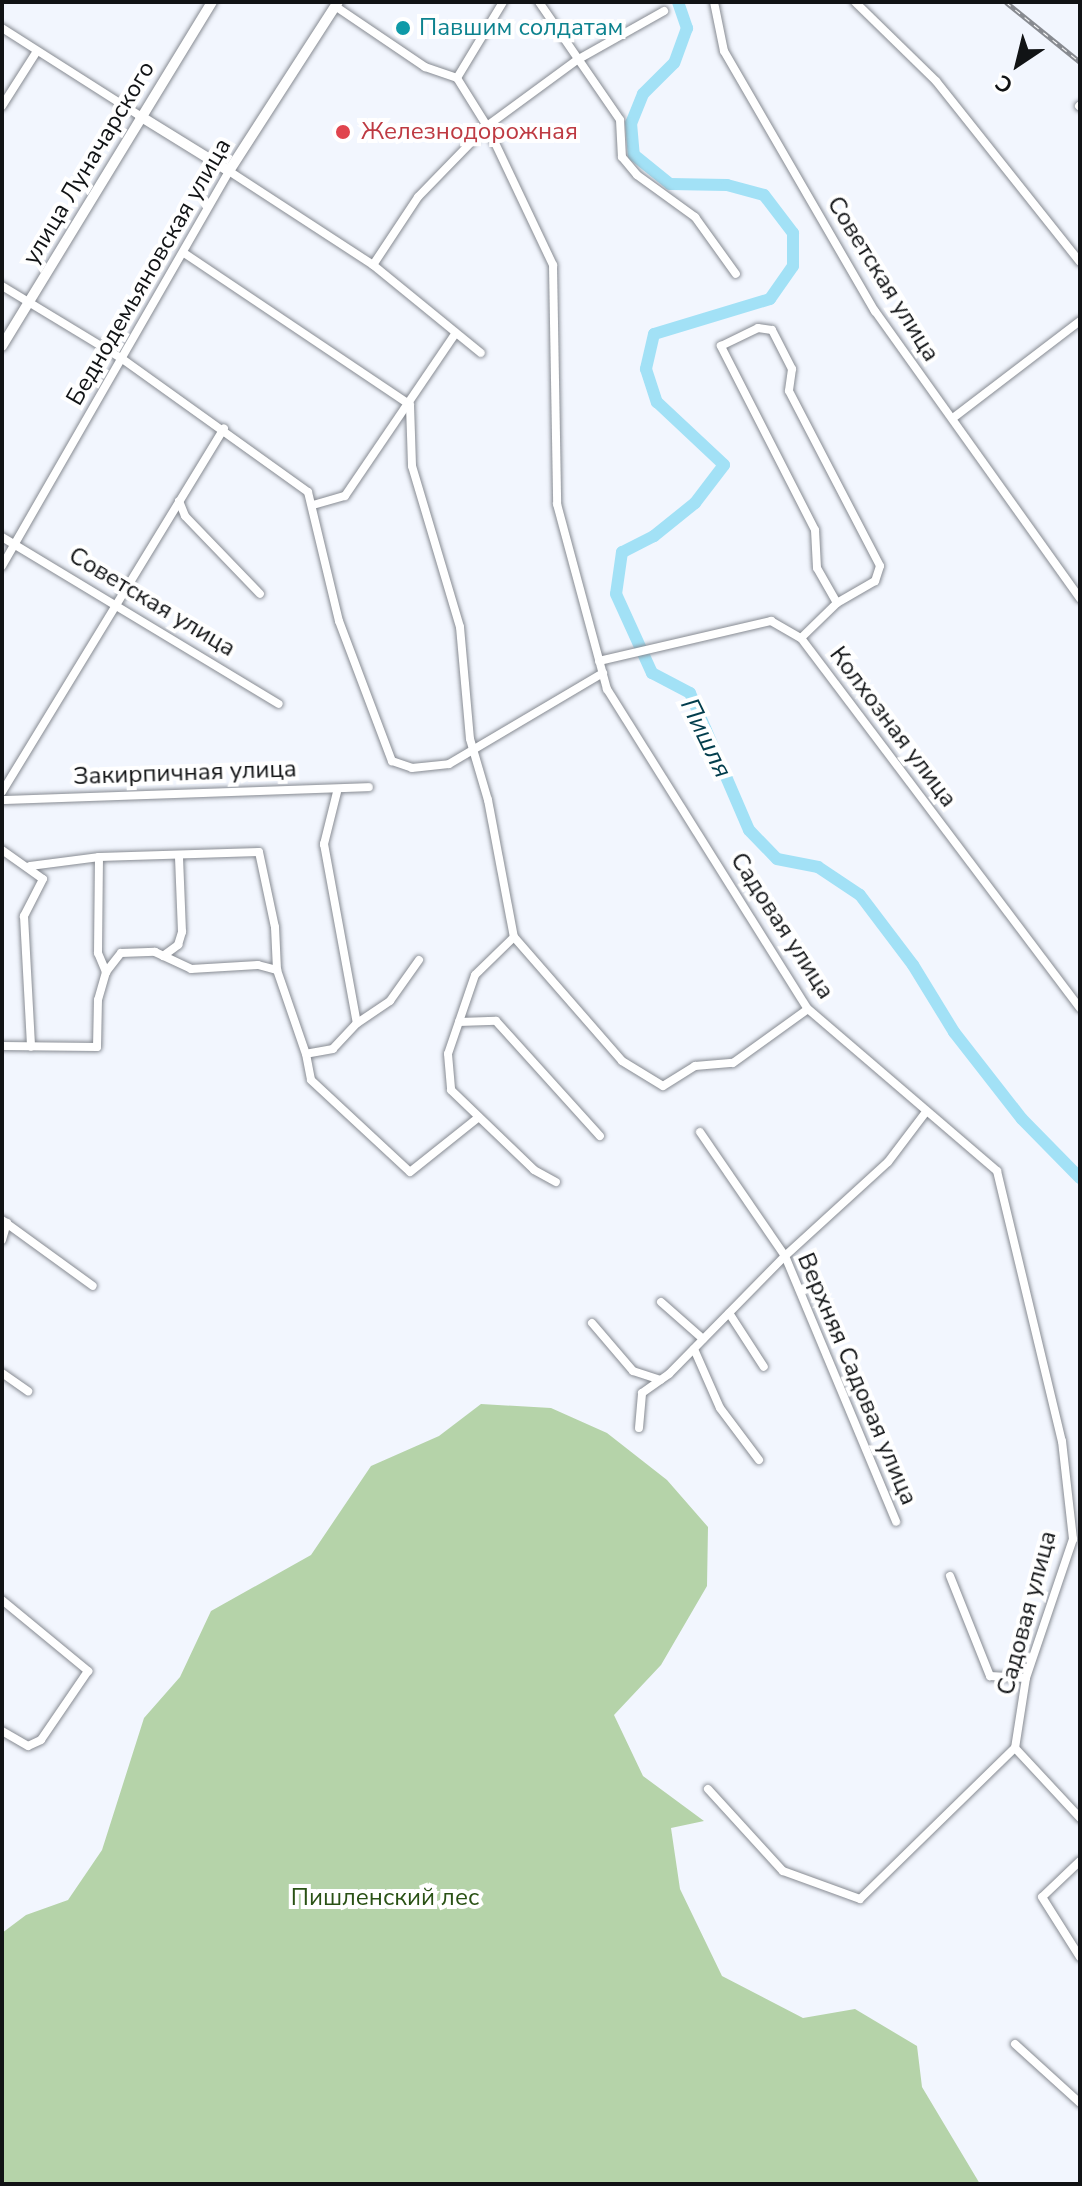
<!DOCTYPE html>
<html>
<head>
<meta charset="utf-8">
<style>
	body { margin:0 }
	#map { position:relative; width:1082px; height:2186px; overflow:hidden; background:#f2f6fe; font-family:"Nunito Sans",sans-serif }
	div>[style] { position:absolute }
	.green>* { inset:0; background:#b5d3a9 }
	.river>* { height:12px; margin:-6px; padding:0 6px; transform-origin:6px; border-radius:6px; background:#a2e1f6 }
	.roads { filter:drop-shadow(0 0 2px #878b92) drop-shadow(0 0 2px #878b92) }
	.minor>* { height:8px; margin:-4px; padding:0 4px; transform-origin:4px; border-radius:4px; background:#fff }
	.major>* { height:10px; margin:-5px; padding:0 5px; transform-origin:5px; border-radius:5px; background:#fff }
	.rail>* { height:5px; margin-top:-2.5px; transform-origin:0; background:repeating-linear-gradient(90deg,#fff 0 6px,#888b91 0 12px); box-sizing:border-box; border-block:2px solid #888b91 }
	.dots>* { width:22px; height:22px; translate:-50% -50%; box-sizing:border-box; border:4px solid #fff; border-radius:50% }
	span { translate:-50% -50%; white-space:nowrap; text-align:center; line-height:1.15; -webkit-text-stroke:8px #fff; paint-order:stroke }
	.culture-label { font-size:24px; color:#0d838f }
	.left { translate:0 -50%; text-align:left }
	.health-label { font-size:24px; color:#be3a42 }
	.street-label { font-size:24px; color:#111315 }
	.park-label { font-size:24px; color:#295114 }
	.water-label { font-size:26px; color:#023d4c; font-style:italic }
	.frame { position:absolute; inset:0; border:4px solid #111315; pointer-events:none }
	.north { position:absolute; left:978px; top:24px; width:80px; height:80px; -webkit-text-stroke:6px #fff; paint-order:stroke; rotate:215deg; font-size:22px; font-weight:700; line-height:32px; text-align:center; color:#111315 }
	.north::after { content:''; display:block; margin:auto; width:28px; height:36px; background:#111315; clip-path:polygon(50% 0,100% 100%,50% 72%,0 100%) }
</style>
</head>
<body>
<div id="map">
	<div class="green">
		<div style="clip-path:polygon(481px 1404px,551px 1408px,607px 1433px,667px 1480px,708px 1527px,707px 1586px,661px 1665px,614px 1715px,643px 1776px,704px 1821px,671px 1828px,680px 1889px,722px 1976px,803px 2018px,855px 2009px,917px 2046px,922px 2087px,980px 2184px,2px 2184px,2px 1933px,26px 1915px,68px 1900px,102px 1850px,144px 1718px,180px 1677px,211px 1611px,311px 1555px,371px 1466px,439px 1436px)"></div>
	</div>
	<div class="river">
		<div style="left:678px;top:2px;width:28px;rotate:71deg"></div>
		<div style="left:687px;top:28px;width:37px;rotate:110deg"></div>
		<div style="left:674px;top:63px;width:44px;rotate:135deg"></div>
		<div style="left:643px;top:94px;width:31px;rotate:112deg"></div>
		<div style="left:631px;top:123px;width:32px;rotate:85deg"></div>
		<div style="left:634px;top:155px;width:46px;rotate:38.9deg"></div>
		<div style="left:670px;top:184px;width:57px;rotate:1deg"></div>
		<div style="left:727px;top:185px;width:38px;rotate:15deg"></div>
		<div style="left:764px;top:195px;width:48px;rotate:52.7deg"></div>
		<div style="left:793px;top:233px;width:33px;rotate:90deg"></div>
		<div style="left:793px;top:266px;width:40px;rotate:124.9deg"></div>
		<div style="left:770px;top:299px;width:121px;rotate:163.2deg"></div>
		<div style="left:654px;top:334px;width:36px;rotate:103deg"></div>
		<div style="left:646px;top:369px;width:35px;rotate:72deg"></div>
		<div style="left:657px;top:402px;width:92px;rotate:43.2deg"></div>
		<div style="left:724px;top:465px;width:48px;rotate:127.3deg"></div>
		<div style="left:695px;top:503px;width:53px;rotate:141.2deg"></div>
		<div style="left:654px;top:536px;width:36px;rotate:153deg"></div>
		<div style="left:622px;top:552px;width:42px;rotate:98.1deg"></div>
		<div style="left:616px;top:594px;width:87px;rotate:65.5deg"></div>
		<div style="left:652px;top:673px;width:43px;rotate:27.8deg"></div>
		<div style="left:690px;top:693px;width:149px;rotate:66.7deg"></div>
		<div style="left:749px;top:830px;width:40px;rotate:46deg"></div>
		<div style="left:777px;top:859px;width:42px;rotate:11deg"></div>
		<div style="left:818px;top:867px;width:50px;rotate:33.7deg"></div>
		<div style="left:860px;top:895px;width:88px;rotate:52.9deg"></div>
		<div style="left:913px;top:965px;width:79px;rotate:58.5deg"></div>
		<div style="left:954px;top:1032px;width:110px;rotate:52deg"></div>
		<div style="left:1022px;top:1119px;width:83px;rotate:45.5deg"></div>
	</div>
	<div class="roads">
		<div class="minor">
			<div style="left:539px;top:2px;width:143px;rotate:55.5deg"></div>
			<div style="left:620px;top:120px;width:37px;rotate:87deg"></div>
			<div style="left:622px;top:157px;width:23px;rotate:50deg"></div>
			<div style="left:637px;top:175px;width:72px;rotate:35.9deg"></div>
			<div style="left:695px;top:217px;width:70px;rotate:54.3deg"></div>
			<div style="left:714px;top:2px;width:50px;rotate:78.5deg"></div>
			<div style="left:724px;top:51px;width:301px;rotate:59.9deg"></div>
			<div style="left:875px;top:311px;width:353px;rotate:54.5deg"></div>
			<div style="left:855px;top:2px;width:113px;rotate:44.3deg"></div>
			<div style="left:936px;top:81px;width:231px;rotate:51.5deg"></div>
			<div style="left:335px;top:6px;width:109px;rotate:34.1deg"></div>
			<div style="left:425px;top:67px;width:34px;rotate:19deg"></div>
			<div style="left:457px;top:78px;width:57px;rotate:58deg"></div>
			<div style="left:487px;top:126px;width:154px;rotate:64.6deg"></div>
			<div style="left:553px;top:265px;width:239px;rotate:89deg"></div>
			<div style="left:557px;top:504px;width:192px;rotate:74.9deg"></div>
			<div style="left:607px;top:689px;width:378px;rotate:57.9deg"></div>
			<div style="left:808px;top:1009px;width:249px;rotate:40.6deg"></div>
			<div style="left:997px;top:1171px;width:278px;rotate:76.5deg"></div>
			<div style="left:1062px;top:1441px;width:99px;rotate:83.6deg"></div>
			<div style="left:1073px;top:1539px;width:147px;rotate:108.7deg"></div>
			<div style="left:1026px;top:1678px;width:71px;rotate:98.9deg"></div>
			<div style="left:2px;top:28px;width:164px;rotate:32.5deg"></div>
			<div style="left:457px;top:78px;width:89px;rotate:-58.8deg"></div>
			<div style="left:2px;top:106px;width:65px;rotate:-57.5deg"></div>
			<div style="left:1079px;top:106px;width:1px;rotate:45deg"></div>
			<div style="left:184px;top:253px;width:272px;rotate:33.9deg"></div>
			<div style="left:410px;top:405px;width:61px;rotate:88.1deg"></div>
			<div style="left:412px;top:466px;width:168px;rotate:73.4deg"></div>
			<div style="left:460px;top:627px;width:112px;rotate:84.9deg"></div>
			<div style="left:470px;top:739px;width:64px;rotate:73.6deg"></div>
			<div style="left:488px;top:800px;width:139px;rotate:79.3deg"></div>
			<div style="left:514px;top:937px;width:164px;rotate:48.9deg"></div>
			<div style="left:622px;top:1061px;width:48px;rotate:31.4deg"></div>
			<div style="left:663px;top:1086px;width:38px;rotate:-32deg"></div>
			<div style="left:695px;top:1066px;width:38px;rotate:-5deg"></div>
			<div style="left:733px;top:1063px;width:92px;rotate:-35.8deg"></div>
			<div style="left:373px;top:265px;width:82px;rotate:-56.5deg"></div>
			<div style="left:418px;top:197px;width:99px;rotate:-45.8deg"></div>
			<div style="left:487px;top:126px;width:112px;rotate:-36.3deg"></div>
			<div style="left:577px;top:60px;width:100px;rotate:-29.4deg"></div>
			<div style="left:2px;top:286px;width:139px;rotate:31.2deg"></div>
			<div style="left:121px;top:358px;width:230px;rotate:35.6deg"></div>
			<div style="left:308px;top:492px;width:133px;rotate:76.5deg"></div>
			<div style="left:339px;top:621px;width:150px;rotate:69.3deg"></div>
			<div style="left:392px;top:761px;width:21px;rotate:19deg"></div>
			<div style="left:412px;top:768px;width:37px;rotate:-6deg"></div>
			<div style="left:449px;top:764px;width:179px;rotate:-30.6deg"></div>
			<div style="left:953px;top:418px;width:160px;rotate:-37.4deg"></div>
			<div style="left:179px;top:501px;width:16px;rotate:68deg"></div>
			<div style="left:185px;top:516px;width:108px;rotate:46.1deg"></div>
			<div style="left:313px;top:505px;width:33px;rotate:-16deg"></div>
			<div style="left:345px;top:496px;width:196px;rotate:-55.8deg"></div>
			<div style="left:2px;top:537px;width:323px;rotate:31.1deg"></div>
			<div style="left:2px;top:566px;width:456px;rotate:-60.1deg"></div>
			<div style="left:229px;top:171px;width:172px;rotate:33.1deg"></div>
			<div style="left:373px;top:265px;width:139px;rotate:39.2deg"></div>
			<div style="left:801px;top:638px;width:50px;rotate:-44.2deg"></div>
			<div style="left:837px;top:603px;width:40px;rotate:-119.7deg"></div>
			<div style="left:817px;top:568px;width:38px;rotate:-93deg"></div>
			<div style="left:815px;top:530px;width:207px;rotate:-117.1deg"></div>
			<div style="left:721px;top:346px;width:41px;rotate:-25.9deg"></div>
			<div style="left:758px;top:328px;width:14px;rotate:8deg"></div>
			<div style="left:772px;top:330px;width:44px;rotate:62.9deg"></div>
			<div style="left:792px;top:369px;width:22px;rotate:98deg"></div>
			<div style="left:789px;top:391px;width:197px;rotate:62.5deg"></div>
			<div style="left:880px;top:566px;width:16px;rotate:108deg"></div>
			<div style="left:875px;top:581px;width:44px;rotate:149.9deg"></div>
			<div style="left:599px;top:661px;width:177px;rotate:-13.1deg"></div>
			<div style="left:771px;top:621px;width:34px;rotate:30deg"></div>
			<div style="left:801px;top:638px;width:463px;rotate:53deg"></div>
			<div style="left:2px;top:792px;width:426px;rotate:-58.6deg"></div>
			<div style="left:337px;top:792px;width:54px;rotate:104deg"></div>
			<div style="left:324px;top:844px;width:182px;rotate:79.6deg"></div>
			<div style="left:2px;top:800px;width:367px;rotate:-2deg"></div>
			<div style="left:2px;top:850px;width:50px;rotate:35.3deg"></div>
			<div style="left:43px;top:879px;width:42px;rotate:117.2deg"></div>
			<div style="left:24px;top:916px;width:131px;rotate:86.9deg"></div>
			<div style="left:99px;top:857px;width:160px;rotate:-1.8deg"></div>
			<div style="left:259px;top:852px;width:77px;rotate:78deg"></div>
			<div style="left:275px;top:927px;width:43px;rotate:87.3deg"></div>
			<div style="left:277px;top:970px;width:89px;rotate:71deg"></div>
			<div style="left:30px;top:866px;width:70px;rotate:-7.4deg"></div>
			<div style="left:99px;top:857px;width:96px;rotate:90.6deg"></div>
			<div style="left:98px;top:953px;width:21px;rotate:67deg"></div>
			<div style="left:514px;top:937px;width:54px;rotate:135.7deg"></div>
			<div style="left:475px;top:975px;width:83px;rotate:108.9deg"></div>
			<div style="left:448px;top:1054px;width:36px;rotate:85deg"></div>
			<div style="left:451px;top:1090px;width:115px;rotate:43.9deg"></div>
			<div style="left:534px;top:1170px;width:25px;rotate:29deg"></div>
			<div style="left:163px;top:956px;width:19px;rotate:-36deg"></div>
			<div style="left:178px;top:945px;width:14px;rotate:-73deg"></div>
			<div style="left:182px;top:932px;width:76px;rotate:-92.3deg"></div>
			<div style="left:419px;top:960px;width:50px;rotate:125.3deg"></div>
			<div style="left:390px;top:1001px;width:40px;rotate:146deg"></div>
			<div style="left:357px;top:1023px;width:35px;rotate:133deg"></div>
			<div style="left:333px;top:1049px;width:27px;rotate:170deg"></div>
			<div style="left:306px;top:1054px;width:26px;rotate:79deg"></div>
			<div style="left:311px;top:1080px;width:135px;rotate:42.9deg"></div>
			<div style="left:410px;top:1172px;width:88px;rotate:-38.6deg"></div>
			<div style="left:459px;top:1022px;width:37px;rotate:-2deg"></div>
			<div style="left:496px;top:1021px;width:155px;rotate:47.9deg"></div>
			<div style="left:2px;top:1046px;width:95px;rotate:0.6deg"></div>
			<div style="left:97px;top:1047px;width:47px;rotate:-88.8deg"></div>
			<div style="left:98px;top:1000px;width:29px;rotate:-74deg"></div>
			<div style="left:106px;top:972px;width:24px;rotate:-52deg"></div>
			<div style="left:121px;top:953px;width:34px;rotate:-2deg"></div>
			<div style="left:155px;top:952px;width:40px;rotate:25deg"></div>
			<div style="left:191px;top:969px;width:67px;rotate:-3.4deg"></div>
			<div style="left:258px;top:965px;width:20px;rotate:15deg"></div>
			<div style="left:700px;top:1132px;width:150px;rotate:55.6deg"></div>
			<div style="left:785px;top:1256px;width:288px;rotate:67.3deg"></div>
			<div style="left:2px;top:1220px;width:112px;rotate:36deg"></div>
			<div style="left:2px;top:1240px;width:18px;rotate:-74deg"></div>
			<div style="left:661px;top:1302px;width:56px;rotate:41.4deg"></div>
			<div style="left:729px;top:1313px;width:64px;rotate:57.1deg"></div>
			<div style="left:592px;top:1323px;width:63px;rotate:49.5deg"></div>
			<div style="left:633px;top:1371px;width:29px;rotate:18deg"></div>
			<div style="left:694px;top:1349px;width:64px;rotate:66.2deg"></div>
			<div style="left:720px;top:1408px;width:65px;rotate:53.1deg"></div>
			<div style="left:2px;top:1373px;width:32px;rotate:35deg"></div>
			<div style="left:639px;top:1428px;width:35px;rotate:-85deg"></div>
			<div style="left:642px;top:1393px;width:33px;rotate:-35deg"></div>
			<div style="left:669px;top:1374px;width:165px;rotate:-45.5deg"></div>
			<div style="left:785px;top:1256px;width:139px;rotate:-42.4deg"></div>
			<div style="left:888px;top:1162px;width:61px;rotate:-52.9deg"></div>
			<div style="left:950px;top:1576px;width:108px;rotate:68.2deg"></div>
			<div style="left:990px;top:1676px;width:36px;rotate:3deg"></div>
			<div style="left:2px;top:1600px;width:112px;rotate:39.5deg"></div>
			<div style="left:88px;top:1671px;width:83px;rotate:124.3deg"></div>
			<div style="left:41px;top:1740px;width:14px;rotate:155deg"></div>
			<div style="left:28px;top:1746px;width:30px;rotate:-150deg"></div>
			<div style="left:1015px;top:1748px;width:96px;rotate:47.1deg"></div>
			<div style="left:708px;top:1789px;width:111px;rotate:47.6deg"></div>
			<div style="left:783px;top:1871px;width:82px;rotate:20deg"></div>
			<div style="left:860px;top:1899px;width:216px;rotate:-44.3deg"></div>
			<div style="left:1080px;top:1861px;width:52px;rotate:136.5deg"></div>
			<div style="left:1042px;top:1897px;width:71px;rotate:57.7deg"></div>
			<div style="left:1015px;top:2044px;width:88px;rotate:42.2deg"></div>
		</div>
		<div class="major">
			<div style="left:140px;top:116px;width:105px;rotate:31.7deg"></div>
			<div style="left:229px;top:171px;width:201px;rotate:-57.2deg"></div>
			<div style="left:2px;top:346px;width:403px;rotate:-58.6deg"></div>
		</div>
	</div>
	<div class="rail">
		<div style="left:1006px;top:2px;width:95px;rotate:39deg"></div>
	</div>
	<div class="dots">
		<div style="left:403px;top:28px;background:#0f9aa8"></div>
		<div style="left:343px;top:132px;background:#e0444e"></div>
	</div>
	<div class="culture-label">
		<span class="left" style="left:419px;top:28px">Павшим солдатам</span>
	</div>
	<div class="health-label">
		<span class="left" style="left:361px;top:132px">Железнодорожная</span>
	</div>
	<div class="street-label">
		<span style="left:89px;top:163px;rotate:-59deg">улица Луначарского</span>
		<span style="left:149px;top:272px;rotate:-60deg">Беднодемьяновская улица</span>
		<span style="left:883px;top:279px;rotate:58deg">Советская улица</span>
		<span style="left:152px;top:602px;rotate:31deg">Советская улица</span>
		<span style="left:893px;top:727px;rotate:53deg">Колхозная улица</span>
		<span style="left:185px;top:773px;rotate:-2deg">Закирпичная улица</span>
		<span style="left:782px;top:926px;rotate:57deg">Садовая улица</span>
		<span style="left:857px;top:1379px;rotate:67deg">Верхняя Садовая улица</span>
		<span style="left:1027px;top:1613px;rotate:-75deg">Садовая улица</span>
	</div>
	<div class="park-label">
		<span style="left:385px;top:1898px">Пишленский лес</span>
	</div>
	<div class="water-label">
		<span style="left:706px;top:738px;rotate:64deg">Пишля</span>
	</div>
	<div class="frame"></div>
	<div class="north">С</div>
</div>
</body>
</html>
